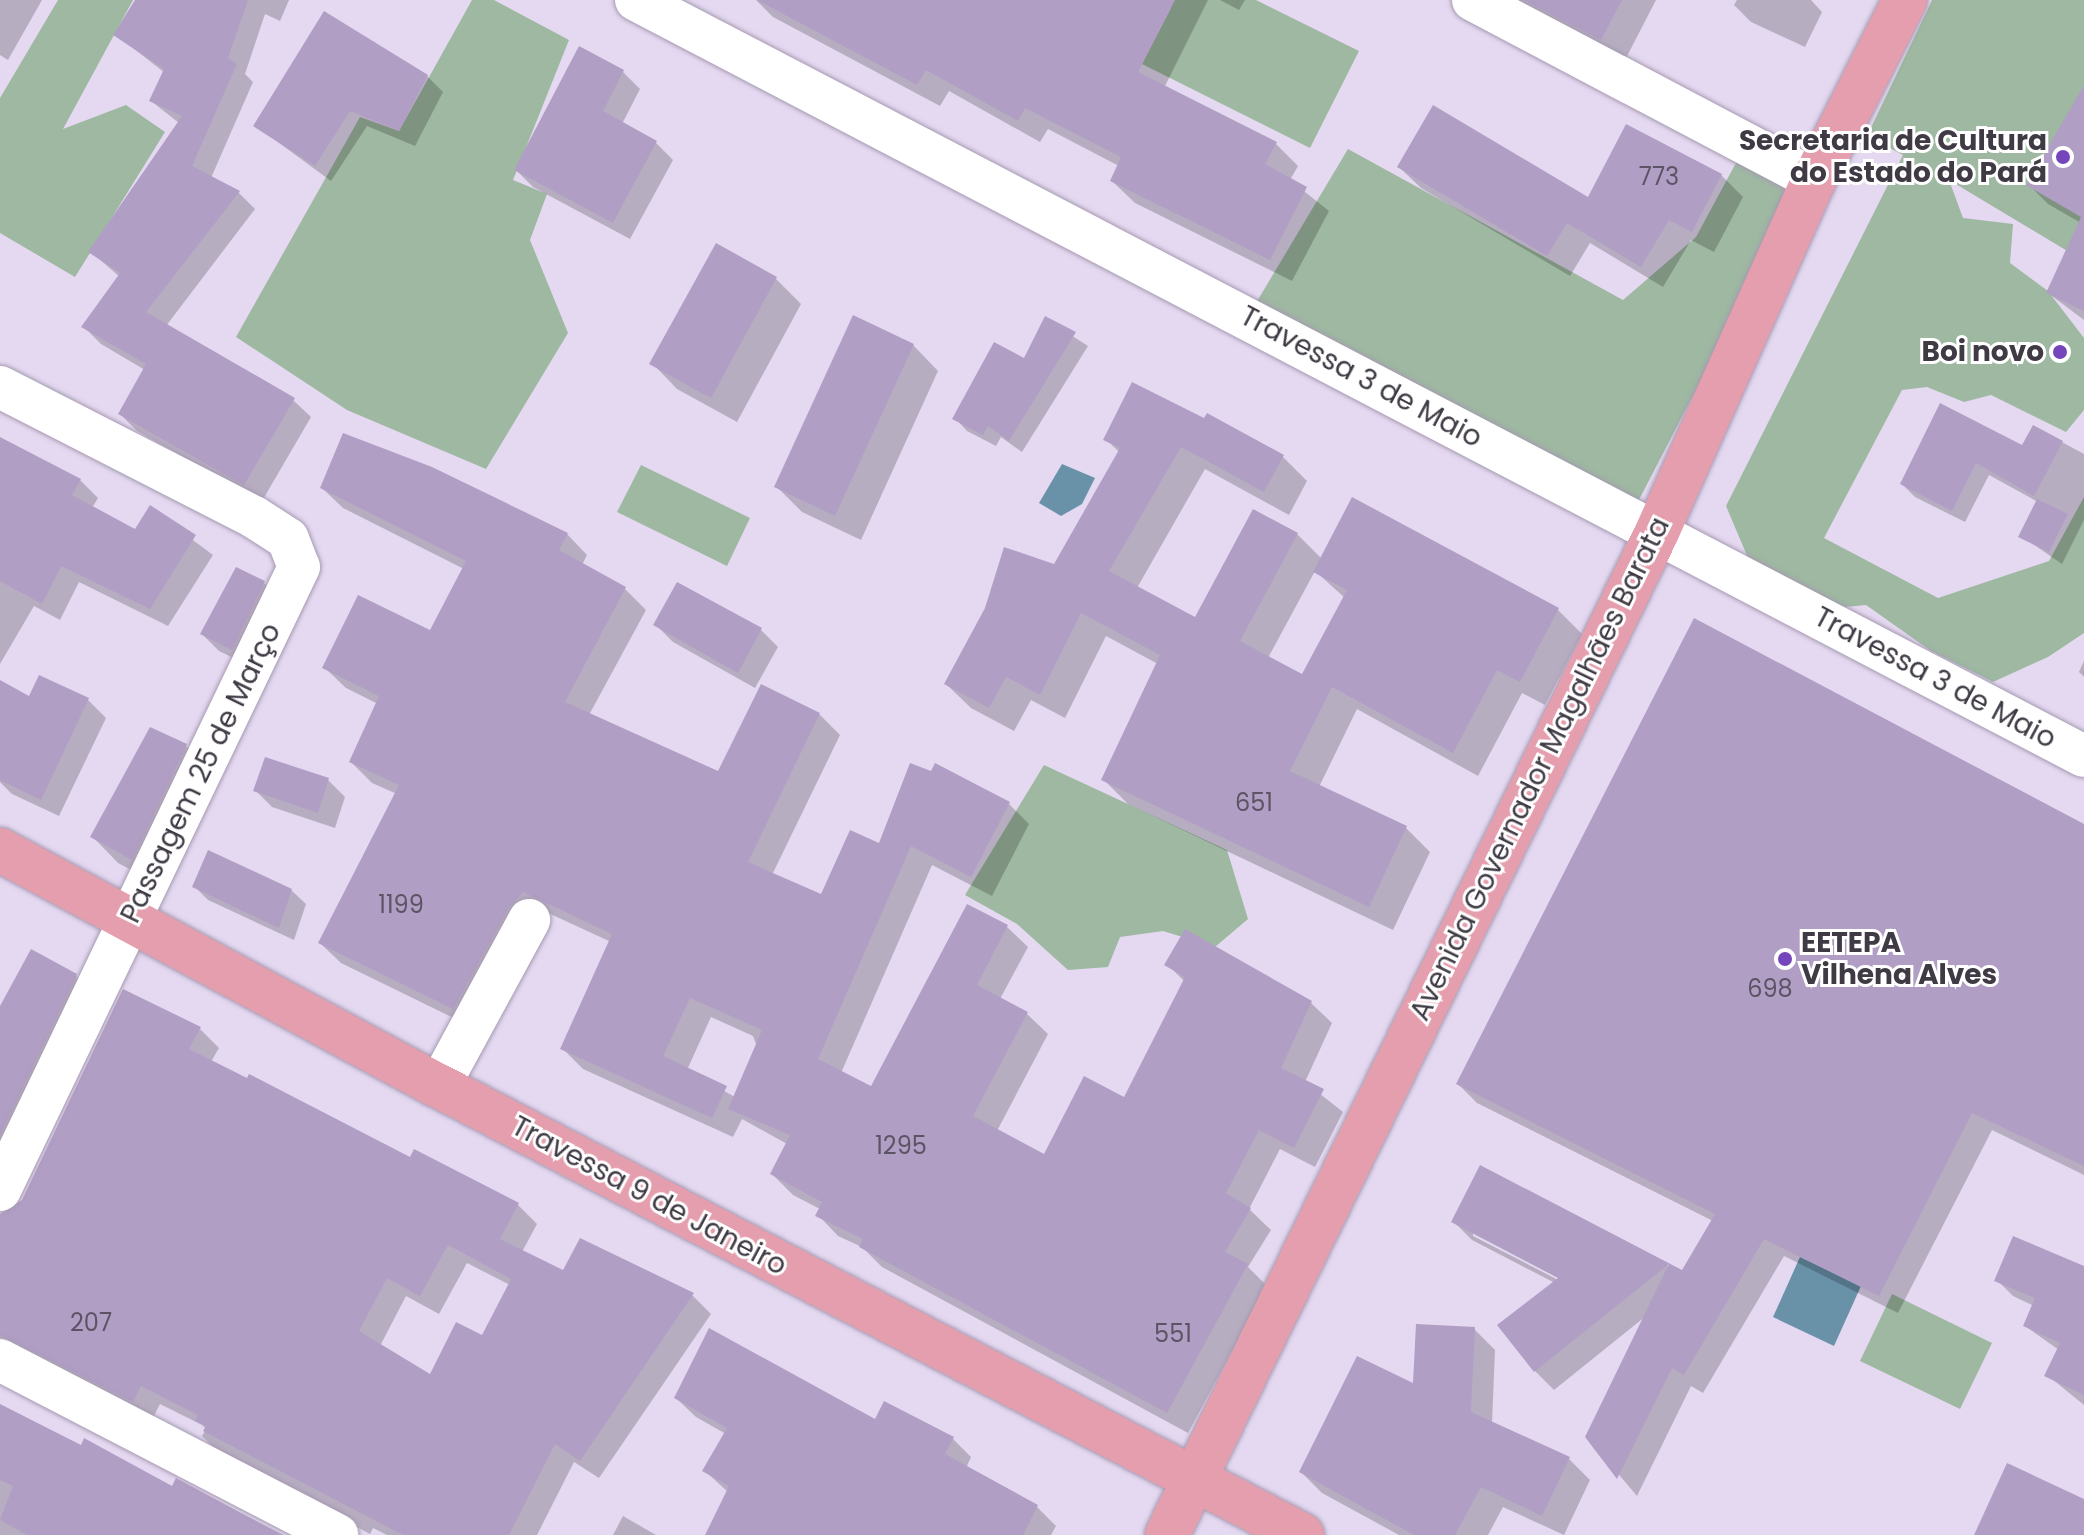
<!DOCTYPE html>
<html>
<head>
<meta charset="utf-8">
<style>
	body { margin:0 }
	#map { position:relative; width:2084px; height:1535px; overflow:hidden; background:#e5d9f2; font-family:Poppins,sans-serif }
	div>[style] { position:absolute }
	.green>* { inset:0; background:#9eb8a1 }
	.water>* { inset:0; background:#6992a9 }
	.shadow>* { inset:0; background:#0003 }
	.building>* { inset:0; background:#b19ec4 }
	.roads { filter:drop-shadow(0 0 2px #a59ab1) drop-shadow(0 0 2px #a59ab1) }
	.minor>* { height:42px; margin:-21px; padding:0 21px; transform-origin:21px; border-radius:21px; background:#fff }
	.major>* { height:44px; margin:-22px; padding:0 22px; transform-origin:22px; border-radius:22px; background:#e59ead }
	.dots>* { width:22px; height:22px; translate:-50% -50%; box-sizing:border-box; border:4px solid #fff; border-radius:50% }
	span { translate:-50% -50%; white-space:nowrap; text-align:center; line-height:1.15; -webkit-text-stroke:6px #fff; paint-order:stroke }
	.number-label { font-size:24px; color:#5c5364 }
	.number-label span { -webkit-text-stroke-width:0 }
	.poi-label { font-size:28px; color:#3f3a44; font-weight:700 }
	.right { translate:-100% -50%; text-align:right }
	.left { translate:0 -50%; text-align:left }
	.street-label { font-size:28px; color:#3f3a44 }
</style>
</head>
<body>
<div id="map">
	<div class="green">
		<div style="clip-path:polygon(58px 0,133px 0,63px 129px,126px 105px,165px 132px,75px 277px,0 233px,0 98px)"></div>
		<div style="clip-path:polygon(472px 0,494px 0,569px 40px,513px 180px,547px 194px,530px 240px,568px 333px,486px 469px,347px 410px,236px 337px,360px 117px,399px 131px)"></div>
		<div style="clip-path:polygon(1157px 0,1256px 0,1359px 51px,1310px 148px,1142px 64px,1171px 8px)"></div>
		<div style="clip-path:polygon(1932px 0,2084px 0,2084px 261px,1949px 180px,1963px 218px,2013px 224px,2010px 263px,2048px 291px,2084px 338px,2084px 410px,2066px 432px,1991px 395px,1964px 402px,1927px 387px,1902px 390px,1824px 538px,1938px 598px,2049px 561px,2084px 497px,2084px 633px,2048px 657px,1993px 682px,1931px 651px,1866px 605px,1835px 608px,1751px 565px,1726px 506px,1903px 155px,1867px 136px)"></div>
		<div style="clip-path:polygon(1348px 149px,1623px 300px,1696px 237px,1737px 161px,1801px 188px,1630px 517px,1247px 318px)"></div>
		<div style="clip-path:polygon(641px 465px,750px 518px,727px 566px,617px 512px)"></div>
		<div style="clip-path:polygon(1044px 765px,1227px 850px,1248px 919px,1215px 947px,1163px 931px,1120px 937px,1108px 967px,1068px 970px,1017px 924px,965px 895px)"></div>
		<div style="clip-path:polygon(1892px 1294px,1992px 1343px,1960px 1409px,1860px 1361px)"></div>
	</div>
	<div class="water">
		<div style="clip-path:polygon(1062px 464px,1095px 478px,1082px 504px,1061px 516px,1039px 503px)"></div>
		<div style="clip-path:polygon(1800px 1257px,1861px 1286px,1834px 1346px,1773px 1317px)"></div>
	</div>
	<div class="shadow">
		<div style="clip-path:polygon(0 0,42px 0,8px 60px,0 55px)"></div>
		<div style="clip-path:polygon(211px 0,289px 0,280px 21px,265px 14px,245px 74px,253px 82px,211px 178px,238px 192px,255px 209px,166px 326px,293px 400px,311px 417px,262px 501px,137px 431px,120px 414px,145px 370px,101px 344px,84px 327px,120px 277px,90px 251px,179px 123px,151px 101px,165px 73px,115px 34px)"></div>
		<div style="clip-path:polygon(756px 0,1208px 0,1164px 88px,1276px 144px,1298px 166px,1290px 180px,1329px 211px,1292px 281px,1135px 203px,1112px 181px,1119px 166px,1048px 129px,1040px 142px,949px 91px,940px 106px,773px 17px)"></div>
		<div style="clip-path:polygon(1220px 0,1245px 0,1239px 10px)"></div>
		<div style="clip-path:polygon(1494px 0,1656px 0,1624px 62px)"></div>
		<div style="clip-path:polygon(1737px 0,1811px 0,1822px 12px,1805px 47px,1751px 22px,1734px 5px)"></div>
		<div style="clip-path:polygon(580px 48px,623px 72px,640px 89px,622px 124px,656px 143px,673px 160px,630px 239px,533px 187px,516px 170px)"></div>
		<div style="clip-path:polygon(427px 76px,443px 92px,415px 146px,367px 126px,331px 181px,256px 126px)"></div>
		<div style="clip-path:polygon(2084px 131px,2084px 320px,2048px 293px,2081px 223px,2048px 204px,2029px 185px)"></div>
		<div style="clip-path:polygon(1399px 167px,1588px 200px,1721px 175px,1743px 197px,1714px 252px,1691px 240px,1663px 287px,1590px 243px,1570px 276px,1421px 188px)"></div>
		<div style="clip-path:polygon(776px 279px,801px 304px,737px 422px,677px 389px,652px 363px)"></div>
		<div style="clip-path:polygon(1046px 319px,1088px 346px,1022px 452px,1001px 437px,996px 446px,967px 431px,955px 418px,1025px 360px)"></div>
		<div style="clip-path:polygon(913px 345px,938px 371px,861px 540px,802px 512px,777px 487px)"></div>
		<div style="clip-path:polygon(evenodd,1208px 415px,1283px 457px,1307px 481px,1289px 515px,1205px 469px,1137px 588px,1196px 620px,1297px 534px,1322px 559px,1558px 610px,1582px 634px,1545px 705px,1522px 693px,1478px 776px,1357px 709px,1319px 787px,1406px 828px,1430px 852px,1393px 930px,1128px 804px,1104px 780px,1158px 664px,1106px 636px,1065px 718px,1031px 700px,1014px 731px,971px 708px,946px 684px,1054px 566px,1120px 453px,1106px 439px,1205px 421px,1208px 415px,1315px 571px,1345px 598px,1303px 677px,1268px 658px,1315px 571px)"></div>
		<div style="clip-path:polygon(2034px 427px,2084px 454px,2084px 520px,2062px 564px,2021px 536px,2038px 502px,1989px 475px,1965px 522px,1915px 497px,1902px 484px,2023px 448px)"></div>
		<div style="clip-path:polygon(0 440px,80px 480px,98px 498px,92px 508px,135px 532px,150px 508px,213px 555px,168px 626px,79px 582px,60px 620px,34px 606px,0 664px)"></div>
		<div style="clip-path:polygon(evenodd,322px 488px,567px 534px,587px 555px,582px 565px,625px 589px,646px 610px,589px 715px,719px 774px,819px 714px,840px 735px,772px 875px,822px 896px,880px 846px,1008px 803px,1029px 824px,992px 896px,932px 865px,841px 1073px,872px 1089px,968px 906px,1007px 927px,1028px 947px,1000px 999px,1027px 1014px,1048px 1034px,997px 1131px,1045px 1157px,1125px 1100px,1185px 982px,1167px 964px,1311px 1003px,1332px 1023px,1305px 1082px,1343px 1112px,1315px 1167px,1280px 1149px,1249px 1209px,1271px 1230px,1248px 1267px,1267px 1286px,1188px 1433px,882px 1267px,862px 1247px,838px 1236px,818px 1215px,820px 1209px,793px 1195px,772px 1174px,787px 1144px,742px 1119px,733px 1137px,583px 1069px,562px 1048px,611px 942px,544px 911px,474px 1028px,341px 963px,320px 943px,397px 794px,372px 783px,351px 762px,378px 704px,346px 688px,325px 668px,431px 633px,464px 569px,343px 508px,322px 488px,711px 1017px,753px 1036px,757px 1047px,735px 1097px,687px 1070px,711px 1017px)"></div>
		<div style="clip-path:polygon(237px 569px,264px 583px,281px 600px,250px 666px,219px 651px,202px 634px)"></div>
		<div style="clip-path:polygon(656px 625px,761px 630px,778px 647px,755px 688px,673px 642px)"></div>
		<div style="clip-path:polygon(2084px 661px,2084px 677px,2079px 672px)"></div>
		<div style="clip-path:polygon(0 683px,30px 699px,88px 700px,106px 718px,59px 816px,12px 794px,0 782px)"></div>
		<div style="clip-path:polygon(151px 730px,186px 746px,212px 772px,158px 884px,118px 863px,93px 837px)"></div>
		<div style="clip-path:polygon(328px 780px,345px 797px,335px 828px,272px 807px,255px 790px)"></div>
		<div style="clip-path:polygon(evenodd,2084px 826px,2084px 1175px,1992px 1130px,1898px 1313px,1784px 1256px,1703px 1393px,1691px 1386px,1637px 1496px,1587px 1437px,1646px 1316px,1554px 1390px,1535px 1371px,1555px 1283px,1472px 1240px,1453px 1221px,1481px 1168px,1682px 1273px,1713px 1221px,1477px 1103px,1458px 1084px,2084px 826px,1473px 1231px,1568px 1281px,1566px 1284px,1473px 1236px,1473px 1231px)"></div>
		<div style="clip-path:polygon(194px 886px,291px 890px,306px 904px,294px 940px,208px 900px)"></div>
		<div style="clip-path:polygon(76px 976px,95px 995px,0 1192px,0 1010px)"></div>
		<div style="clip-path:polygon(evenodd,200px 1029px,219px 1048px,211px 1062px,411px 1160px,415px 1151px,518px 1205px,537px 1224px,522px 1252px,564px 1273px,692px 1295px,711px 1314px,599px 1478px,574px 1462px,537px 1535px,387px 1535px,373px 1528px,370px 1534px,221px 1455px,202px 1436px,206px 1429px,202px 1425px,160px 1404px,152px 1420px,0 1365px,0 1215px,23px 1202px,200px 1029px,467px 1263px,510px 1285px,483px 1338px,431px 1376px,380px 1346px,406px 1296px,439px 1314px,467px 1263px)"></div>
		<div style="clip-path:polygon(2084px 1268px,2084px 1405px,2047px 1375px,2059px 1350px,2025px 1326px,2034px 1306px,2013px 1296px,1997px 1280px)"></div>
		<div style="clip-path:polygon(1474px 1329px,1495px 1350px,1492px 1423px,1569px 1459px,1590px 1480px,1564px 1535px,1503px 1507px,1488px 1535px,1399px 1535px,1322px 1493px,1301px 1472px,1415px 1386px)"></div>
		<div style="clip-path:polygon(676px 1398px,876px 1422px,952px 1438px,971px 1457px,966px 1468px,1037px 1507px,1056px 1526px,1051px 1535px,707px 1535px,728px 1492px,705px 1471px,726px 1434px,696px 1417px)"></div>
		<div style="clip-path:polygon(0 1407px,172px 1489px,177px 1481px,284px 1535px,0 1535px)"></div>
		<div style="clip-path:polygon(623px 1516px,656px 1535px,613px 1535px)"></div>
	</div>
	<div class="building">
		<div style="clip-path:polygon(135px 0,248px 0,228px 58px,237px 64px,192px 166px,240px 191px,146px 312px,295px 398px,244px 485px,118px 414px,146px 364px,81px 327px,120px 273px,88px 252px,182px 116px,149px 101px,164px 69px,113px 35px)"></div>
		<div style="clip-path:polygon(757px 0,1175px 0,1138px 72px,1277px 142px,1265px 164px,1307px 187px,1270px 260px,1110px 181px,1121px 157px,1025px 108px,1018px 121px,926px 70px,917px 85px)"></div>
		<div style="clip-path:polygon(1524px 0,1622px 0,1601px 40px)"></div>
		<div style="clip-path:polygon(324px 11px,428px 75px,399px 131px,350px 111px,315px 166px,253px 126px)"></div>
		<div style="clip-path:polygon(579px 46px,624px 70px,603px 111px,657px 141px,613px 223px,514px 170px)"></div>
		<div style="clip-path:polygon(2084px 85px,2084px 311px,2046px 293px,2081px 217px,2026px 185px)"></div>
		<div style="clip-path:polygon(1433px 105px,1588px 197px,1626px 124px,1722px 174px,1692px 232px,1669px 220px,1641px 267px,1567px 223px,1547px 256px,1397px 167px)"></div>
		<div style="clip-path:polygon(716px 243px,777px 277px,711px 398px,649px 364px)"></div>
		<div style="clip-path:polygon(853px 315px,914px 344px,835px 516px,774px 487px)"></div>
		<div style="clip-path:polygon(1045px 316px,1076px 332px,1009px 441px,988px 426px,983px 435px,952px 419px,994px 342px,1024px 358px)"></div>
		<div style="clip-path:polygon(1132px 382px,1204px 418px,1207px 413px,1284px 455px,1264px 492px,1181px 447px,1109px 571px,1195px 617px,1253px 509px,1298px 533px,1240px 641px,1302px 674px,1347px 590px,1313px 572px,1352px 497px,1559px 608px,1520px 682px,1497px 670px,1453px 753px,1332px 687px,1290px 771px,1407px 826px,1369px 907px,1101px 780px,1160px 655px,1081px 613px,1040px 695px,1006px 677px,989px 708px,944px 684px,985px 608px,1004px 547px,1054px 564px,1120px 448px,1103px 440px)"></div>
		<div style="clip-path:polygon(1940px 403px,2022px 445px,2033px 425px,2063px 441px,2034px 496px,1976px 463px,1952px 511px,1900px 484px)"></div>
		<div style="clip-path:polygon(343px 433px,432px 467px,568px 533px,559px 550px,626px 587px,565px 702px,718px 771px,761px 684px,820px 713px,748px 862px,821px 894px,850px 830px,879px 843px,910px 763px,931px 771px,935px 763px,1010px 802px,971px 877px,911px 846px,818px 1059px,871px 1086px,967px 904px,1008px 925px,977px 985px,1028px 1012px,973px 1116px,1044px 1154px,1084px 1076px,1124px 1097px,1185px 977px,1164px 965px,1185px 929px,1312px 1001px,1281px 1068px,1324px 1089px,1294px 1148px,1259px 1130px,1226px 1193px,1251px 1208px,1225px 1252px,1248px 1264px,1167px 1413px,859px 1247px,863px 1239px,815px 1216px,822px 1202px,770px 1174px,790px 1135px,728px 1109px,762px 1030px,690px 998px,663px 1056px,727px 1086px,712px 1118px,560px 1049px,612px 934px,523px 892px,508px 909px,453px 1009px,318px 943px,399px 785px,349px 762px,379px 696px,322px 668px,358px 595px,430px 630px,466px 561px,320px 488px)"></div>
		<div style="clip-path:polygon(0 437px,81px 479px,72px 495px,135px 529px,150px 505px,196px 535px,150px 609px,61px 566px,42px 604px,0 581px)"></div>
		<div style="clip-path:polygon(2037px 499px,2068px 514px,2049px 552px,2018px 537px)"></div>
		<div style="clip-path:polygon(236px 567px,265px 581px,232px 650px,200px 634px)"></div>
		<div style="clip-path:polygon(677px 582px,762px 628px,738px 673px,653px 625px)"></div>
		<div style="clip-path:polygon(1694px 618px,2084px 824px,2084px 1166px,1972px 1113px,1879px 1296px,1764px 1239px,1684px 1375px,1672px 1368px,1617px 1479px,1585px 1437px,1669px 1264px,1534px 1372px,1497px 1325px,1558px 1278px,1451px 1222px,1480px 1165px,1682px 1270px,1715px 1214px,1456px 1084px)"></div>
		<div style="clip-path:polygon(39px 675px,89px 698px,41px 800px,0 780px,0 680px,29px 696px)"></div>
		<div style="clip-path:polygon(150px 727px,187px 744px,132px 860px,90px 837px)"></div>
		<div style="clip-path:polygon(265px 757px,329px 778px,318px 813px,253px 791px)"></div>
		<div style="clip-path:polygon(208px 850px,292px 889px,279px 928px,192px 887px)"></div>
		<div style="clip-path:polygon(31px 949px,77px 974px,0 1135px,0 1006px)"></div>
		<div style="clip-path:polygon(evenodd,123px 989px,201px 1027px,189px 1049px,247px 1078px,249px 1074px,410px 1157px,414px 1149px,519px 1203px,500px 1239px,563px 1270px,580px 1238px,694px 1293px,580px 1461px,555px 1444px,509px 1535px,403px 1535px,203px 1431px,206px 1426px,195px 1421px,198px 1415px,141px 1386px,133px 1402px,0 1335px,0 1214px,22px 1200px,123px 989px,448px 1245px,511px 1279px,482px 1335px,456px 1322px,430px 1374px,359px 1331px,387px 1278px,420px 1296px,448px 1245px)"></div>
		<div style="clip-path:polygon(2013px 1236px,2084px 1266px,2084px 1395px,2044px 1376px,2060px 1343px,2023px 1326px,2035px 1298px,1994px 1281px)"></div>
		<div style="clip-path:polygon(1416px 1324px,1475px 1327px,1471px 1412px,1570px 1457px,1542px 1516px,1481px 1487px,1455px 1535px,1414px 1535px,1299px 1472px,1357px 1356px,1413px 1383px)"></div>
		<div style="clip-path:polygon(709px 1328px,875px 1419px,884px 1401px,954px 1437px,945px 1454px,1038px 1505px,1023px 1535px,705px 1535px,729px 1486px,702px 1471px,727px 1428px,674px 1398px)"></div>
		<div style="clip-path:polygon(0 1404px,81px 1445px,84px 1438px,172px 1486px,176px 1478px,282px 1535px,27px 1535px,0 1520px,13px 1486px,0 1480px)"></div>
		<div style="clip-path:polygon(2007px 1463px,2084px 1499px,2084px 1535px,1974px 1535px)"></div>
	</div>
	<div class="roads">
		<div class="minor">
			<div style="left:636px;top:0;width:1633px;rotate:27.57deg"></div>
			<div style="left:1473px;top:0;width:386px;rotate:27.8deg"></div>
			<div style="left:0;top:387px;width:285px;rotate:27.1deg"></div>
			<div style="left:254px;top:517px;width:40px;rotate:32.9deg"></div>
			<div style="left:288px;top:539px;width:30px;rotate:69deg"></div>
			<div style="left:299px;top:567px;width:691px;rotate:115.64deg"></div>
			<div style="left:439px;top:1086px;width:189px;rotate:-61.5deg"></div>
			<div style="left:0;top:1360px;width:380px;rotate:27.4deg"></div>
		</div>
		<div class="major">
			<div style="left:0;top:850px;width:498px;rotate:28.3deg"></div>
			<div style="left:439px;top:1086px;width:973px;rotate:27.49deg"></div>
			<div style="left:1167px;top:1535px;width:1116px;rotate:-63.96deg"></div>
			<div style="left:1657px;top:532px;width:385px;rotate:-66deg"></div>
			<div style="left:1814px;top:180px;width:202px;rotate:-63.2deg"></div>
		</div>
	</div>
	<div class="dots">
		<div style="left:2063px;top:157px;background:#7545bc"></div>
		<div style="left:2060px;top:352px;background:#7545bc"></div>
		<div style="left:1785px;top:959px;background:#7545bc"></div>
	</div>
	<div class="number-label">
		<span style="left:1659px;top:177px">773</span>
		<span style="left:1254px;top:803px">651</span>
		<span style="left:401px;top:905px">1199</span>
		<span style="left:1770px;top:989px">698</span>
		<span style="left:901px;top:1146px">1295</span>
		<span style="left:91px;top:1323px">207</span>
		<span style="left:1173px;top:1334px">551</span>
	</div>
	<div class="poi-label">
		<span class="right" style="left:2047px;top:157px">Secretaria de Cultura<br>do Estado do Pará</span>
		<span class="right" style="left:2044px;top:352px">Boi novo</span>
		<span class="left" style="left:1801px;top:959px">EETEPA<br>Vilhena Alves</span>
	</div>
	<div class="street-label">
		<span style="left:1361px;top:377px;rotate:28deg">Travessa 3 de Maio</span>
		<span style="left:1935px;top:678px;rotate:28deg">Travessa 3 de Maio</span>
		<span style="left:1540px;top:769px;rotate:-64deg">Avenida Governador Magalhães Barata</span>
		<span style="left:201px;top:773px;rotate:-64deg">Passagem 25 de Março</span>
		<span style="left:649px;top:1196px;rotate:28deg">Travessa 9 de Janeiro</span>
	</div>
</div>
</body>
</html>
